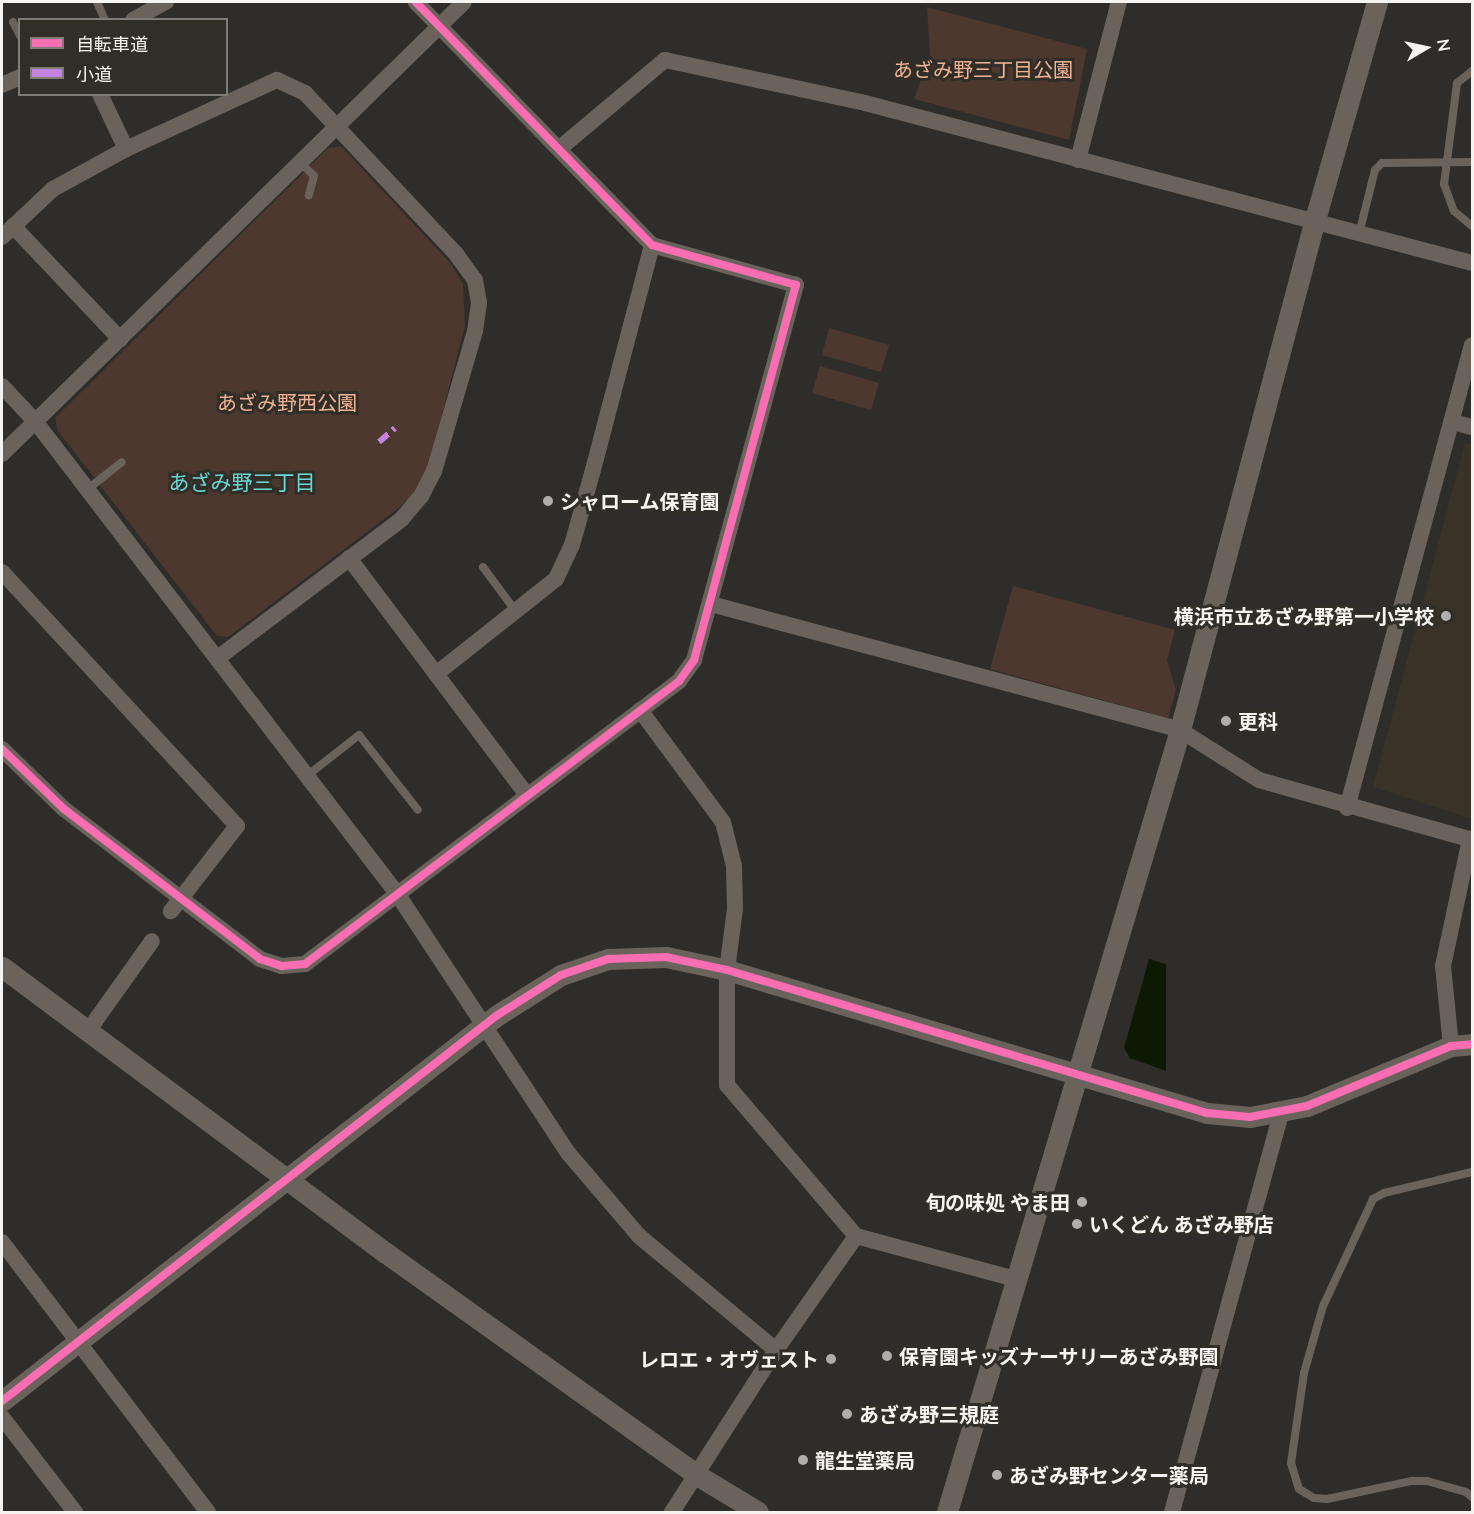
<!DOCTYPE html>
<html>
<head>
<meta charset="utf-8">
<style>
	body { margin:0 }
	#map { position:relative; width:1474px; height:1514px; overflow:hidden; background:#2f2d2a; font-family:Lato,"Noto Sans JP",sans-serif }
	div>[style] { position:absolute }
	.built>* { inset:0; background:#383227 }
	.green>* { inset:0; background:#4c382f }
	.water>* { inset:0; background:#0e1904 }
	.service>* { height:8px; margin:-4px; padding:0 4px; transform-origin:4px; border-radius:4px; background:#6a635c }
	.minor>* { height:16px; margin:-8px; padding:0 8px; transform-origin:8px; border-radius:8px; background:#6a635c }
	.tertiary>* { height:21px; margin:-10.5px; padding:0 10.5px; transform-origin:10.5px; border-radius:10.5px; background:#6a635c }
	.quiet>* { height:6px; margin-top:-3px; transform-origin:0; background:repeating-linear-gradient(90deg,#c483df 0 12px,transparent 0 18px) }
	.cycleway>* { height:8px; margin:-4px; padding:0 4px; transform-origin:4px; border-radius:4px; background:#f96db3 }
	.dots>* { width:16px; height:16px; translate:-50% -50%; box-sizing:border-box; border:3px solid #312e28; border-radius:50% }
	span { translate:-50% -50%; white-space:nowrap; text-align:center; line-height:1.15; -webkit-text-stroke:6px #312e28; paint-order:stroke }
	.park-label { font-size:20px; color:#f1b396 }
	.poi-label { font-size:20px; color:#f6f4f0; font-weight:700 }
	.left { translate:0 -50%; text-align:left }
	.right { translate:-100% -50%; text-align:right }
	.neighbourhood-label { font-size:21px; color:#6bd7d2 }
	.frame { position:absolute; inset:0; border:3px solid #f6f4f0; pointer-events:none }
	.legend { position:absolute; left:18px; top:18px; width:210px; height:78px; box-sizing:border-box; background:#312e28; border:2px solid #807d78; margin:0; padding:8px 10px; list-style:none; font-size:18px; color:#f6f4f0 }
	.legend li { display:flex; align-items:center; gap:12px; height:30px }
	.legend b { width:30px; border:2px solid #807d78 }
	.north { position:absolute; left:1396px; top:18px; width:60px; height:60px; -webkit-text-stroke:4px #312e28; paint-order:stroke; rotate:81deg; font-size:16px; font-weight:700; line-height:24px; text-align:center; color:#f6f4f0 }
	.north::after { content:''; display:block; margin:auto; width:21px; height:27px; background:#f6f4f0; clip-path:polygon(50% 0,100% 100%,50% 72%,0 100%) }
</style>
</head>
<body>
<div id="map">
	<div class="built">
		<div style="clip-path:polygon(1465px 443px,1472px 445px,1472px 819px,1373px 787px)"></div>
	</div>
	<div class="green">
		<div style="clip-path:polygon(927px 7px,1087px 49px,1069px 140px,914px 99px,930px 55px)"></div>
		<div style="clip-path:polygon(341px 146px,451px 264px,463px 284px,465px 326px,429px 464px,419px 487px,400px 507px,228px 637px,217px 636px,58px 431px,55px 418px,328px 148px)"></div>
		<div style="clip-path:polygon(829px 328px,889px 345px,881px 372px,822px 355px)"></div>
		<div style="clip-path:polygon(820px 366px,879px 383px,871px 410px,812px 393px)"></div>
		<div style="clip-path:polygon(1013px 586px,1175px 630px,1167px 660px,1176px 690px,1168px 718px,990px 669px)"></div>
	</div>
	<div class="water">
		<div style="clip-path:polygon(1149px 959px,1166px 964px,1166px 1071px,1130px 1058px,1124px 1048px)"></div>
	</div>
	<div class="service">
		<div style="left:97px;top:2px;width:20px;rotate:66deg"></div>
		<div style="left:13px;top:22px;width:16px;rotate:63deg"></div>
		<div style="left:1472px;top:71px;width:19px;rotate:141deg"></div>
		<div style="left:1457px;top:83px;width:102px;rotate:97.3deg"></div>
		<div style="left:1444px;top:184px;width:29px;rotate:70deg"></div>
		<div style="left:1454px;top:211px;width:23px;rotate:40deg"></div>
		<div style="left:301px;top:163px;width:18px;rotate:45deg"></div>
		<div style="left:314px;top:176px;width:20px;rotate:105deg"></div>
		<div style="left:1359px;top:234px;width:66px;rotate:-76deg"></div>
		<div style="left:1375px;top:170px;width:10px;rotate:-45deg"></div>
		<div style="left:1382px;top:163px;width:90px;rotate:-0.6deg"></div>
		<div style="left:88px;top:489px;width:43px;rotate:-38.5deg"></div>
		<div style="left:483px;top:567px;width:57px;rotate:53.5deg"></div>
		<div style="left:308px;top:775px;width:65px;rotate:-38.1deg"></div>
		<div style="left:359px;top:735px;width:95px;rotate:51.8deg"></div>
		<div style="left:1472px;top:1172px;width:90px;rotate:166.6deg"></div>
		<div style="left:1384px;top:1193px;width:13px;rotate:151deg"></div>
		<div style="left:1373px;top:1199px;width:118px;rotate:115deg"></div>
		<div style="left:1323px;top:1306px;width:70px;rotate:105.8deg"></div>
		<div style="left:1304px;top:1373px;width:91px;rotate:98.2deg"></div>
		<div style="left:1291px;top:1463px;width:27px;rotate:73deg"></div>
		<div style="left:1299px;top:1489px;width:17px;rotate:31deg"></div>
		<div style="left:1314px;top:1498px;width:13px;rotate:4deg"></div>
		<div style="left:1327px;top:1499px;width:87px;rotate:-12deg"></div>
		<div style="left:1412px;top:1481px;width:15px"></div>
		<div style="left:1427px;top:1481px;width:41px;rotate:15.8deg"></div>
		<div style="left:1466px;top:1492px;width:8px;rotate:40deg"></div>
	</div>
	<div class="minor">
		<div style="left:133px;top:20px;width:38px;rotate:-29deg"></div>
		<div style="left:2px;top:85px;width:20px;rotate:-24deg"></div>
		<div style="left:100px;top:94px;width:61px;rotate:64.7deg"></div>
		<div style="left:560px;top:148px;width:137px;rotate:-40deg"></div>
		<div style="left:665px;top:60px;width:205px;rotate:12.1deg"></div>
		<div style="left:865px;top:103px;width:628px;rotate:14.77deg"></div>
		<div style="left:1078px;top:160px;width:163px;rotate:-75.5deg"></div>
		<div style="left:13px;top:226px;width:156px;rotate:46.6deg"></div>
		<div style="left:2px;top:237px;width:70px;rotate:-43.3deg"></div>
		<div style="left:53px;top:189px;width:83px;rotate:-28.7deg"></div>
		<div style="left:126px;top:149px;width:166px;rotate:-24.6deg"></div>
		<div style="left:277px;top:80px;width:31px;rotate:25deg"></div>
		<div style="left:305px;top:93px;width:221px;rotate:46.8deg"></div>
		<div style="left:456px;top:254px;width:32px;rotate:54deg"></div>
		<div style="left:475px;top:280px;width:23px;rotate:80deg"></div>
		<div style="left:479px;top:303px;width:28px;rotate:98deg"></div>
		<div style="left:475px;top:331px;width:146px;rotate:106.3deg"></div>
		<div style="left:434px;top:471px;width:28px;rotate:117deg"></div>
		<div style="left:421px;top:496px;width:30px;rotate:130deg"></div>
		<div style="left:402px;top:519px;width:229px;rotate:143deg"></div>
		<div style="left:2px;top:386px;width:48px;rotate:46.7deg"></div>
		<div style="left:35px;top:421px;width:597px;rotate:52.55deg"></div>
		<div style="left:398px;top:895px;width:310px;rotate:56.6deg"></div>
		<div style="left:569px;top:1154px;width:108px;rotate:49.5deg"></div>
		<div style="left:639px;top:1236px;width:178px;rotate:39.8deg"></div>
		<div style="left:1453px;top:422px;width:20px;rotate:15deg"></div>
		<div style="left:2px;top:454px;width:646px;rotate:-44.37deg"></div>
		<div style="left:349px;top:558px;width:296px;rotate:53.1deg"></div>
		<div style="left:2px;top:572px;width:346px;rotate:47.2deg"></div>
		<div style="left:237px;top:826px;width:108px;rotate:127.8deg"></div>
		<div style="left:711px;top:604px;width:486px;rotate:15deg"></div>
		<div style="left:1180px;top:730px;width:93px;rotate:32.3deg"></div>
		<div style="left:1259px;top:780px;width:221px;rotate:15.7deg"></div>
		<div style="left:436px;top:674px;width:153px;rotate:-38.4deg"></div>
		<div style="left:556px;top:579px;width:38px;rotate:-65deg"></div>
		<div style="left:572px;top:545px;width:78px;rotate:-74.4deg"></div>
		<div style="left:593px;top:470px;width:233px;rotate:-75.3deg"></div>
		<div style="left:640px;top:710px;width:139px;rotate:53.5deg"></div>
		<div style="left:723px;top:822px;width:45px;rotate:76deg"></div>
		<div style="left:734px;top:866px;width:43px;rotate:88.7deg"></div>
		<div style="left:735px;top:909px;width:62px;rotate:97.5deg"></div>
		<div style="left:727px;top:970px;width:115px;rotate:90deg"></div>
		<div style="left:727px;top:1085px;width:199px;rotate:49.5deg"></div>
		<div style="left:856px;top:1236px;width:165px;rotate:15.1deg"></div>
		<div style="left:2px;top:749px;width:86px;rotate:44.1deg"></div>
		<div style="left:64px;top:809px;width:247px;rotate:37.4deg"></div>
		<div style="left:260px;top:959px;width:23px;rotate:18deg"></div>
		<div style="left:282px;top:966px;width:23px;rotate:-5deg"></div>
		<div style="left:305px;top:964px;width:469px;rotate:-37.1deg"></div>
		<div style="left:679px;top:681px;width:26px;rotate:-54deg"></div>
		<div style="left:694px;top:660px;width:389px;rotate:-74.8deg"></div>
		<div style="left:796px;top:285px;width:149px;rotate:-164.5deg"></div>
		<div style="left:652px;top:245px;width:339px;rotate:-134.2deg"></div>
		<div style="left:1347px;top:808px;width:479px;rotate:-74.9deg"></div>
		<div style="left:88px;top:1031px;width:110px;rotate:-54.6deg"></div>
		<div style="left:1451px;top:1046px;width:80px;rotate:-95.7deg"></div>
		<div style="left:1443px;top:966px;width:130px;rotate:-78deg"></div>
		<div style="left:2px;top:1242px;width:340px;rotate:52.7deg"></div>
		<div style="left:2px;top:1417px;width:120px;rotate:52.5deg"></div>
		<div style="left:672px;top:1512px;width:193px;rotate:-57.3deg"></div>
		<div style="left:776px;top:1350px;width:139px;rotate:-54.9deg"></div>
		<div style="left:1172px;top:1512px;width:414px;rotate:-74.7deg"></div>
	</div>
	<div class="tertiary">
		<div style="left:2px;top:967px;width:479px;rotate:36.7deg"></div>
		<div style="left:386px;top:1253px;width:382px;rotate:35.5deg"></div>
		<div style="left:697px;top:1475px;width:71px;rotate:31.2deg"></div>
		<div style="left:2px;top:1401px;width:626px;rotate:-37.93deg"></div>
		<div style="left:496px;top:1016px;width:77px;rotate:-32.2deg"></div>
		<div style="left:561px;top:975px;width:50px;rotate:-18.8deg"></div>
		<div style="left:608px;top:959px;width:58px;rotate:-2deg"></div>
		<div style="left:666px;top:957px;width:62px;rotate:12deg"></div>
		<div style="left:727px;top:970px;width:501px;rotate:16.59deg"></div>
		<div style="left:1207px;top:1113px;width:43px;rotate:5.3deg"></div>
		<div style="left:1250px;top:1117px;width:58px;rotate:-10.9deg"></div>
		<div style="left:1307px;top:1106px;width:156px;rotate:-22.6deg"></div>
		<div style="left:1451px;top:1046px;width:21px;rotate:-5deg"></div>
		<div style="left:947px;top:1512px;width:816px;rotate:-73.41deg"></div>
		<div style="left:1180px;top:730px;width:524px;rotate:-75.2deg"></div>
		<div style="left:1314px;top:223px;width:230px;rotate:-74.1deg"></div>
	</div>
	<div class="quiet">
		<div style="left:379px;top:442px;width:21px;rotate:-41deg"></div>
	</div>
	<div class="cycleway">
		<div style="left:2px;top:749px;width:86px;rotate:44.1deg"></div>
		<div style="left:64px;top:809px;width:247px;rotate:37.4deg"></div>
		<div style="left:260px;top:959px;width:23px;rotate:18deg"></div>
		<div style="left:282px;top:966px;width:23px;rotate:-5deg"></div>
		<div style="left:305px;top:964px;width:469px;rotate:-37.1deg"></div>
		<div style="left:679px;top:681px;width:26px;rotate:-54deg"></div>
		<div style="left:694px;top:660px;width:389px;rotate:-74.8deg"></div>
		<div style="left:796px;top:285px;width:149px;rotate:-164.5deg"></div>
		<div style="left:652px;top:245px;width:339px;rotate:-134.2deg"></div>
		<div style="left:2px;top:1401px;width:626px;rotate:-37.93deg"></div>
		<div style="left:496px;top:1016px;width:77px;rotate:-32.2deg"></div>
		<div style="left:561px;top:975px;width:50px;rotate:-18.8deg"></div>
		<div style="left:608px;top:959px;width:58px;rotate:-2deg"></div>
		<div style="left:666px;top:957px;width:62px;rotate:12deg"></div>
		<div style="left:727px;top:970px;width:501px;rotate:16.59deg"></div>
		<div style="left:1207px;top:1113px;width:43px;rotate:5.3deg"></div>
		<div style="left:1250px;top:1117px;width:58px;rotate:-10.9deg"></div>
		<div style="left:1307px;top:1106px;width:156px;rotate:-22.6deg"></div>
		<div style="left:1451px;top:1046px;width:21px;rotate:-5deg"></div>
	</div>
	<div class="dots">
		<div style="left:548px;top:501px;background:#b0aeab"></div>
		<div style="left:1446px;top:616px;background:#b0aeab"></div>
		<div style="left:1226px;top:721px;background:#b0aeab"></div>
		<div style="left:1082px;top:1202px;background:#b0aeab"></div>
		<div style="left:1077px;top:1224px;background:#b0aeab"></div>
		<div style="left:887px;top:1356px;background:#b0aeab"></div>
		<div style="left:831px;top:1359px;background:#b0aeab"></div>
		<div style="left:847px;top:1414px;background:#b0aeab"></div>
		<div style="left:803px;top:1460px;background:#b0aeab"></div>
		<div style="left:997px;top:1475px;background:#b0aeab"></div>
	</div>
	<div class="park-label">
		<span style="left:983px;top:69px">あざみ野三丁目公園</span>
		<span style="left:287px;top:402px">あざみ野西公園</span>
	</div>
	<div class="poi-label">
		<span class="left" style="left:560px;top:501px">シャローム保育園</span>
		<span class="right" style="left:1434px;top:616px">横浜市立あざみ野第一小学校</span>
		<span class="left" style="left:1238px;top:721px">更科</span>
		<span class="right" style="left:1070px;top:1202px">旬の味処 やま田</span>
		<span class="left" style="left:1089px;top:1224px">いくどん あざみ野店</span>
		<span class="left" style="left:899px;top:1356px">保育園キッズナーサリーあざみ野園</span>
		<span class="right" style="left:819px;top:1359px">レロエ・オヴェスト</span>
		<span class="left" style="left:859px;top:1414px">あざみ野三規庭</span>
		<span class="left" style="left:815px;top:1460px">龍生堂薬局</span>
		<span class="left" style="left:1009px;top:1475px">あざみ野センター薬局</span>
	</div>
	<div class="neighbourhood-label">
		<span style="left:242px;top:482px">あざみ野三丁目</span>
	</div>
	<div class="frame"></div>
	<ul class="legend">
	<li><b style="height:8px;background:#f96db3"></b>自転車道</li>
	<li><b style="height:8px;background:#c483df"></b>小道</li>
	</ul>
	<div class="north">N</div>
</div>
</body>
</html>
